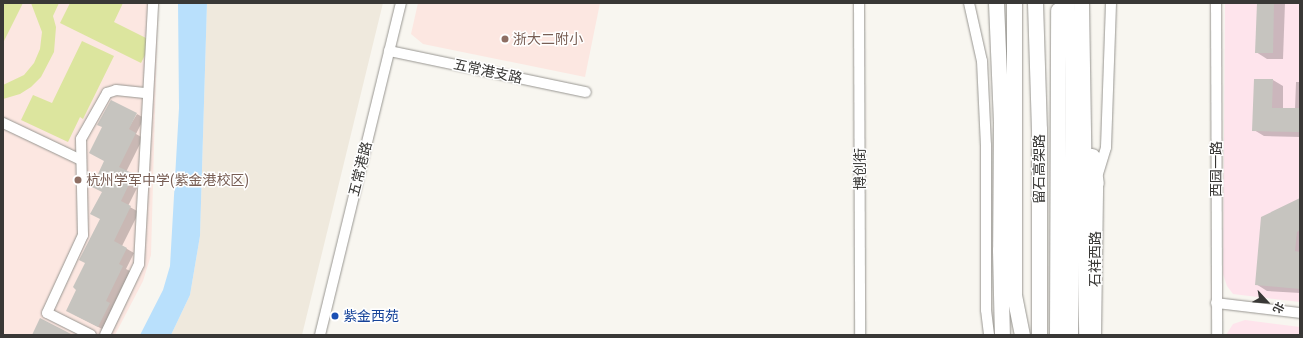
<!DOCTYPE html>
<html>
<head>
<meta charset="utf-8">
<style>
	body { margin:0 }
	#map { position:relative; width:1303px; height:338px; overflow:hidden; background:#f8f6f0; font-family:"Roboto Condensed","Noto Sans SC",sans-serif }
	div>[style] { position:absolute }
	.built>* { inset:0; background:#efe9dd }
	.industrial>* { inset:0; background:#fee4ec }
	.education>* { inset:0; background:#fce7e1 }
	.green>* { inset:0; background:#dce59e }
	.water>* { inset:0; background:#b9e0fc }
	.shadow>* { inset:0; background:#0003 }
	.building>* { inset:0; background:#c6c4bf }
	.roads { filter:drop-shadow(0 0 1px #989691) drop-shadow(0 0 1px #989691) }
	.minor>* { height:10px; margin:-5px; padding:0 5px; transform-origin:5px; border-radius:5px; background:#fff }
	.major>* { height:13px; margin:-6.5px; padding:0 6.5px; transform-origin:6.5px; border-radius:6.5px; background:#fff }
	.highway>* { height:15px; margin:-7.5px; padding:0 7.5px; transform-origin:7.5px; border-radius:7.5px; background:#fff }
	.dots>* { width:11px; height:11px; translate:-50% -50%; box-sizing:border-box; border:2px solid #fff; border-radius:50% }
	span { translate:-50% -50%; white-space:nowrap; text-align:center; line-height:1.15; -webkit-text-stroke:3px #fff; paint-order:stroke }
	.education-label { font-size:14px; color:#785e54 }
	.left { translate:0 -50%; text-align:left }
	.street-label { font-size:14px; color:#393836 }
	.transit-label { font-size:14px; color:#164399 }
	.frame { position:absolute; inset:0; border:4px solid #393836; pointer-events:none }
	.north { position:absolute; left:1247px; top:282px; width:40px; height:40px; -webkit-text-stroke:3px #fff; paint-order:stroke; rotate:116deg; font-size:11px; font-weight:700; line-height:16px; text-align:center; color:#393836 }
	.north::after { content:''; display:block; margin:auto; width:14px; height:18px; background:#393836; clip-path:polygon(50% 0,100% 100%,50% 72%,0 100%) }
</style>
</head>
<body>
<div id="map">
	<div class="built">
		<div style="clip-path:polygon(207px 3px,383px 3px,302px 335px,171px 335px,190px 295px,200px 236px)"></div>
	</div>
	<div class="industrial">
		<div style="clip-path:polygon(1225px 3px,1300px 3px,1300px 302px,1233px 294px,1227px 286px,1223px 274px)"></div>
		<div style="clip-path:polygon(1245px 320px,1300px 327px,1300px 335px,1226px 335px,1233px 324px)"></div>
	</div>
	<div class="education">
		<div style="clip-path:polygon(3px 3px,158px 3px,151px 255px,143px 281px,115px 335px,3px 335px)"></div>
		<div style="clip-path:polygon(418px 3px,600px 3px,585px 77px,423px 44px,411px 34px)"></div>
	</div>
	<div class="green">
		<div style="clip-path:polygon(3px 3px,23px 3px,3px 43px)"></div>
		<div style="clip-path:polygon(31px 3px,59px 3px,53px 16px,56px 27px,54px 52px,41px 77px,31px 87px,20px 94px,3px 99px,3px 85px,24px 75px,34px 63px,40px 49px,42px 32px)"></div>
		<div style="clip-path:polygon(70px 3px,123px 3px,114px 22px,146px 38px,147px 51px,141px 63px,60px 23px)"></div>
		<div style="clip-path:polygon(82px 41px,114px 56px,83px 119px,80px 117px,68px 142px,21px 120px,33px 95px,52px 103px)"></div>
	</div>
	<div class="water">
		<div style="clip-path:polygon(178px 3px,207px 3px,200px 236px,190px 295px,171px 335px,140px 335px,163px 290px,170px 266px,179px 108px)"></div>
	</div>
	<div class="shadow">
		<div style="clip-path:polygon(1258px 3px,1285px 3px,1283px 59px,1267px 59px,1256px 52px)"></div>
		<div style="clip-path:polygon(1273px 80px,1283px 86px,1283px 109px,1295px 109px,1296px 82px,1300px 82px,1300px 137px,1264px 136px,1254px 130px)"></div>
		<div style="clip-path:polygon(137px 114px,144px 118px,136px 134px,143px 138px,126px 172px,141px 180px,128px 206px,139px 212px,122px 246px,134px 253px,126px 269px,130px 271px,113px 306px,117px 309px,106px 331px,75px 315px,77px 290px,101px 219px,103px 192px,93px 186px)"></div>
		<div style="clip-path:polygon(1300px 199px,1300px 293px,1267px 291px,1256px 284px)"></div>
	</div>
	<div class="building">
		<div style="clip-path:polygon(1257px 3px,1274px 3px,1273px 53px,1255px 53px)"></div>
		<div style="clip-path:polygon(1254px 79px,1273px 79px,1272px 108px,1300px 108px,1300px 132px,1252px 131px)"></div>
		<div style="clip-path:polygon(111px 100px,137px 113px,129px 129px,136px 133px,119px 167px,134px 174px,121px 201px,131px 206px,114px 241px,127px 248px,119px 264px,123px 266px,106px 301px,110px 303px,98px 327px,66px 311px,76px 290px,73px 287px,85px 263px,79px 260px,100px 219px,90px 214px,102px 192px,92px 187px,104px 161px,89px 153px,102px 127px,97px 125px)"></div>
		<div style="clip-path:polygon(1300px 198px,1300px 230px,1297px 232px,1295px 251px,1300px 252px,1300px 289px,1255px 285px,1261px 217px)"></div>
		<div style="clip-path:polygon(40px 318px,73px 335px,32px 335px)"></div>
	</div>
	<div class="roads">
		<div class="minor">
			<div style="left:859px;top:3px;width:332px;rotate:89.8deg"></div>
			<div style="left:969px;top:3px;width:59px;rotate:77.4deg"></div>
			<div style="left:982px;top:61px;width:84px;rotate:87.3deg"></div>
			<div style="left:986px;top:145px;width:165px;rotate:90deg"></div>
			<div style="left:986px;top:310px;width:25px;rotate:83deg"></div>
			<div style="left:1216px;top:3px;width:332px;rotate:89.8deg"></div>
			<div style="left:389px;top:51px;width:201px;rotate:11.8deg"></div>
			<div style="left:3px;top:123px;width:86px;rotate:25.4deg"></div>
			<div style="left:1097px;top:177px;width:31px;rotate:-73deg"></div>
			<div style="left:1106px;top:147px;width:144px;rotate:-88deg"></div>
			<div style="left:1216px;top:303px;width:85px;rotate:6.8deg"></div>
			<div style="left:91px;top:335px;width:49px;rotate:-153.4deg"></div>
			<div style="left:47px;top:313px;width:86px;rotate:-65.2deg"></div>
			<div style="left:83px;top:235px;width:96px;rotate:-91.2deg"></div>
			<div style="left:81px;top:139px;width:53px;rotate:-60.5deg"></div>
			<div style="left:107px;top:93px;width:9px;rotate:-18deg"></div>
			<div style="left:116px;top:90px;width:31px;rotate:6deg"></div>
			<div style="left:105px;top:335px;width:79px;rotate:-64.4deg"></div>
			<div style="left:139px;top:264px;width:261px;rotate:-86.9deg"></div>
			<div style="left:320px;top:335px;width:342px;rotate:-76.3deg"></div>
		</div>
		<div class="major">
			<div style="left:1094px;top:335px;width:152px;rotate:-89.2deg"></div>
		</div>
		<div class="highway">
			<div style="left:996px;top:3px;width:119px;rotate:87.6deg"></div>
			<div style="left:1001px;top:122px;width:128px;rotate:90.4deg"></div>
			<div style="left:1000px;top:250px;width:85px;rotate:88.7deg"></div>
			<div style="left:1014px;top:3px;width:292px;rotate:90deg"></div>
			<div style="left:1014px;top:295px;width:41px;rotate:78.7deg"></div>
			<div style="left:1035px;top:3px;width:126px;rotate:88.2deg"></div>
			<div style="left:1039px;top:129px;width:206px;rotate:90deg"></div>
			<div style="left:1066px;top:3px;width:60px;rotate:83.3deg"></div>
			<div style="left:1073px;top:63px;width:272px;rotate:90.6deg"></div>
			<div style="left:1081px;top:3px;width:332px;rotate:89.1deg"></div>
			<div style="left:1092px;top:156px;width:27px;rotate:82deg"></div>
			<div style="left:1057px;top:335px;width:325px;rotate:-89.8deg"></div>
		</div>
	</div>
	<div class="dots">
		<div style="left:505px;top:39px;background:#8d6e63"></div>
		<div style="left:78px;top:180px;background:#8d6e63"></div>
		<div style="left:335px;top:316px;background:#1a4fb4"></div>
	</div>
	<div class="education-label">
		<span class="left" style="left:513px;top:39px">浙大二附小</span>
		<span class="left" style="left:86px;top:180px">杭州学军中学(紫金港校区)</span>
	</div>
	<div class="street-label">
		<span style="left:488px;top:71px;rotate:12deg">五常港支路</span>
		<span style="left:360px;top:169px;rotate:-76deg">五常港路</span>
		<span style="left:860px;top:169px;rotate:-90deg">博创街</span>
		<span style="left:1039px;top:169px;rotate:-90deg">留石高架路</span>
		<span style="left:1216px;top:169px;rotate:-90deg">西园一路</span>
		<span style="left:1095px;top:259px;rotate:-90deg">石祥西路</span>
	</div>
	<div class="transit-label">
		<span class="left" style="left:343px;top:316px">紫金西苑</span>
	</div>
	<div class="frame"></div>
	<div class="north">北</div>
</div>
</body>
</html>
